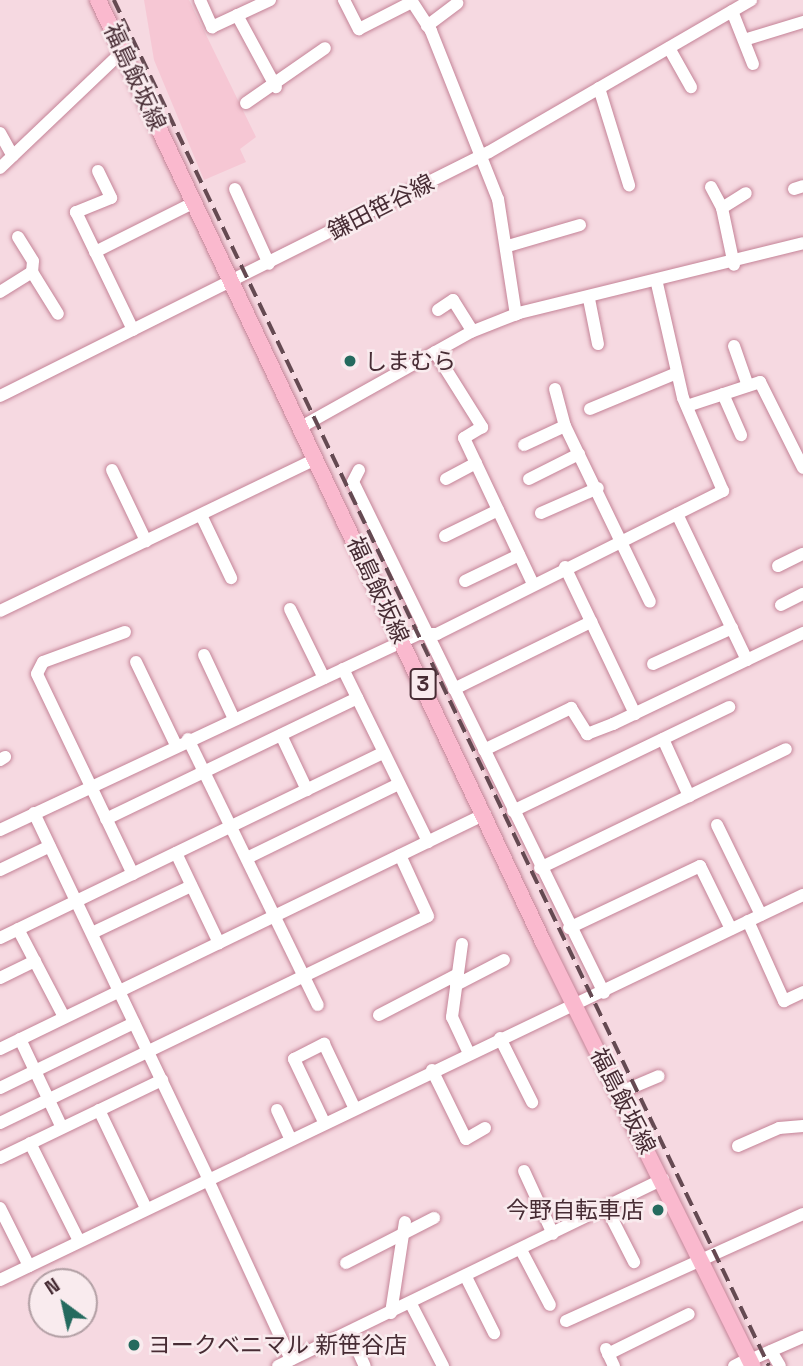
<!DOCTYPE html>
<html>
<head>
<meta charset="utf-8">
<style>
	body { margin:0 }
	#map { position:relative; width:803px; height:1366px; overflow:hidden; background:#f6d9e1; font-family:"Space Grotesk","Noto Sans JP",sans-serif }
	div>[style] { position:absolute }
	.built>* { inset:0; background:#f6c7d4 }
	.roads { filter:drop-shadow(0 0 2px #c48397) drop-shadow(0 0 2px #c48397) }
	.minor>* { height:12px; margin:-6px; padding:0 6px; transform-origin:6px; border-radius:6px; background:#fff }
	.major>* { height:16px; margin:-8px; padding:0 8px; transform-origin:8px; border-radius:8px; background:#fab9ce }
	.rail>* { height:3.5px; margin-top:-1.75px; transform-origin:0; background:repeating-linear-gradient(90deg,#654a52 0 14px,transparent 0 21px) }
	.dots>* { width:19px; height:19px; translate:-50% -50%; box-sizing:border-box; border:4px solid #f9ebee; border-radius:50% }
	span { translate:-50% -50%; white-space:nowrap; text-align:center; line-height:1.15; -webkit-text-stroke:5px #f9ebee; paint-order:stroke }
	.shield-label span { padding:2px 5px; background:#f9ebee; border:2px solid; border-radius:5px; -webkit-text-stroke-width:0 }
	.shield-label { font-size:21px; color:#472c34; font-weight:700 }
	.street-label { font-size:23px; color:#472c34 }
	.poi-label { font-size:23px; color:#472c34 }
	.left { translate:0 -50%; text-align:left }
	.right { translate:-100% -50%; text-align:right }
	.north { position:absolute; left:28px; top:1268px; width:70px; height:70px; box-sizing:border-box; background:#f9ebee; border:2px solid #b29fa4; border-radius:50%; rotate:327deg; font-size:19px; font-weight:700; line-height:28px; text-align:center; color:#472c34 }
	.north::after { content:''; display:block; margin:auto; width:24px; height:32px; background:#246a5e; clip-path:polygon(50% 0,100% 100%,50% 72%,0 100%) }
</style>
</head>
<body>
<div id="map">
	<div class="built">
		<div style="clip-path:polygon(144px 0,189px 0,256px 137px,240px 149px,246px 162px,204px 180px,154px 60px)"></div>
	</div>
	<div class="roads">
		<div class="minor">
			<div style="left:200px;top:0;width:30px;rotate:66deg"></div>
			<div style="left:212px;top:27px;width:64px;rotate:-25deg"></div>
			<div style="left:344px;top:0;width:33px;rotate:63deg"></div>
			<div style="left:359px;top:29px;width:59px;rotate:-27deg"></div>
			<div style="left:411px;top:0;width:37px;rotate:57deg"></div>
			<div style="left:431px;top:31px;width:181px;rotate:68.3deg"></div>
			<div style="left:498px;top:199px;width:117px;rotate:81.2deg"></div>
			<div style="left:732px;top:11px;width:57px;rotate:68.4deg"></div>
			<div style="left:237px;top:15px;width:82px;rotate:61.6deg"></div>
			<div style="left:427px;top:26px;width:38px;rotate:-37deg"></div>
			<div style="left:744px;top:40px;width:62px;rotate:-17deg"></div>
			<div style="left:669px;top:48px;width:45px;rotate:60.6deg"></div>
			<div style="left:599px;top:88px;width:102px;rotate:72.8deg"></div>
			<div style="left:246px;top:103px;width:96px;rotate:-34.8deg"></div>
			<div style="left:0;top:133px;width:26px;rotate:61deg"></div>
			<div style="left:0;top:168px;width:170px;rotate:-43.6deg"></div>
			<div style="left:98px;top:171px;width:30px;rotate:64deg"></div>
			<div style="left:111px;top:198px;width:38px;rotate:158deg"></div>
			<div style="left:76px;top:212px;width:131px;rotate:64.2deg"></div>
			<div style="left:711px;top:187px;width:24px;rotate:62deg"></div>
			<div style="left:722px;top:208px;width:58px;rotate:78.1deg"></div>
			<div style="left:235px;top:189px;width:82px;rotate:65.6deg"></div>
			<div style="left:794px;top:189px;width:9px;rotate:-18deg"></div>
			<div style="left:722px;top:208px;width:28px;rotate:-32deg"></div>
			<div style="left:18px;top:237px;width:28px;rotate:58deg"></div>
			<div style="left:33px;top:261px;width:11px;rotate:95deg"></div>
			<div style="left:508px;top:246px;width:75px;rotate:-16.3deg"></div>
			<div style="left:95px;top:252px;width:110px;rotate:-26.6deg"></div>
			<div style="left:0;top:292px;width:38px;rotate:-32deg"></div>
			<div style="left:32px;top:272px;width:49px;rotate:58.2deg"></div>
			<div style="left:589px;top:299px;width:46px;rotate:78.7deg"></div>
			<div style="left:438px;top:310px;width:18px;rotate:-34deg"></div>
			<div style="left:453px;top:300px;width:36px;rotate:58deg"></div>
			<div style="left:734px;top:346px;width:42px;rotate:70.7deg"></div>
			<div style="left:435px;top:352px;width:89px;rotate:57.9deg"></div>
			<div style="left:482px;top:427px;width:21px;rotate:149deg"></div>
			<div style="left:464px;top:438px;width:159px;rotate:64.7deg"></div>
			<div style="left:555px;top:389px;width:38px;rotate:75deg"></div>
			<div style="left:565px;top:426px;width:195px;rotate:64.2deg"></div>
			<div style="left:723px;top:394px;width:45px;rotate:66.3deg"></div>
			<div style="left:0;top:396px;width:546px;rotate:-26.52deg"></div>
			<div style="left:489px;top:152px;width:303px;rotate:-30.1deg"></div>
			<div style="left:687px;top:406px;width:77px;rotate:-18.2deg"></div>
			<div style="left:760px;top:382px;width:96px;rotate:63.4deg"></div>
			<div style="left:590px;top:409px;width:94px;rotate:-22.5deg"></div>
			<div style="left:301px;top:427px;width:195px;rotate:-29.2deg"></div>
			<div style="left:471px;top:332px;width:52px;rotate:-21.6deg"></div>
			<div style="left:519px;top:313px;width:292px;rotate:-13.8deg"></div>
			<div style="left:524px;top:445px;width:45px;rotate:-24.9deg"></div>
			<div style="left:112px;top:470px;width:79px;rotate:64.4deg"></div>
			<div style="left:359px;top:470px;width:13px;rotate:117deg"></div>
			<div style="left:353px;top:482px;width:569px;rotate:63.84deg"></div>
			<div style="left:446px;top:479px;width:34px;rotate:-28deg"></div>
			<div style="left:529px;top:479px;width:56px;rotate:-26.6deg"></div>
			<div style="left:541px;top:513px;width:62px;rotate:-23.7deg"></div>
			<div style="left:677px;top:514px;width:162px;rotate:64.4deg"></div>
			<div style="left:201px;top:515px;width:70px;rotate:64.5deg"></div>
			<div style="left:445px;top:536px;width:59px;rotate:-26.1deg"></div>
			<div style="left:778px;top:566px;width:28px;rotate:-26deg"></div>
			<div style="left:565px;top:567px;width:163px;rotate:64.5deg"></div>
			<div style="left:465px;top:581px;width:60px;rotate:-25.7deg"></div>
			<div style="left:781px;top:605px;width:25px;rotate:-27deg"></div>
			<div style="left:290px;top:609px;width:77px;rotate:63.8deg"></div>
			<div style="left:0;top:611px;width:351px;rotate:-25.7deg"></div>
			<div style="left:125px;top:632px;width:87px;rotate:159.9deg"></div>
			<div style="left:43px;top:662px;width:13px;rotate:117deg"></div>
			<div style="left:37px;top:674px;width:222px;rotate:64.4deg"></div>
			<div style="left:204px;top:655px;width:71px;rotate:64.9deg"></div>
			<div style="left:136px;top:662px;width:92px;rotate:64.3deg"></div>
			<div style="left:653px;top:664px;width:87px;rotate:-24.5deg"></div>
			<div style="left:343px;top:669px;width:193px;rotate:63.8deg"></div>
			<div style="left:454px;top:689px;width:153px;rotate:-26.1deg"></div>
			<div style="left:281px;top:735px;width:61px;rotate:64.7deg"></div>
			<div style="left:188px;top:739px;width:296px;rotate:64deg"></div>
			<div style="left:663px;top:739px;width:63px;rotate:65.5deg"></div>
			<div style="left:484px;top:750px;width:97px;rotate:-25.8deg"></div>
			<div style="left:571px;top:708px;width:31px;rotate:58deg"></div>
			<div style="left:587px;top:734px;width:28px;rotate:-21deg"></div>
			<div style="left:613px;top:724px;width:211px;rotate:-25.6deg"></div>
			<div style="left:0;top:760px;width:6px;rotate:-31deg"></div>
			<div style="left:513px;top:811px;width:240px;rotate:-25.7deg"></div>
			<div style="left:34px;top:813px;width:404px;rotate:64.5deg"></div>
			<div style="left:106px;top:819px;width:279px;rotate:-25.7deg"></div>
			<div style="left:717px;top:825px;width:100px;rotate:63.9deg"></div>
			<div style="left:0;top:830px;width:462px;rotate:-25.1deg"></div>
			<div style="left:418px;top:634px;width:19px"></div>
			<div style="left:437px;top:634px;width:320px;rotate:-26.6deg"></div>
			<div style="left:723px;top:491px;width:101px;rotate:-113.3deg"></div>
			<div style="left:683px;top:398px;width:117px;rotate:-102.8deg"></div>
			<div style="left:176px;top:853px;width:100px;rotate:64.5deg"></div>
			<div style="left:247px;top:858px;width:169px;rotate:-26deg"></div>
			<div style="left:540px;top:868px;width:273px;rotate:-25.8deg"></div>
			<div style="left:0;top:870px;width:55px;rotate:-25.6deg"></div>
			<div style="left:748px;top:921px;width:88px;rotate:65.8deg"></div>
			<div style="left:784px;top:1001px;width:21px;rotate:-25deg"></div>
			<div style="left:569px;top:928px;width:145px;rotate:-25.3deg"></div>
			<div style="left:700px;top:866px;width:70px;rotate:63.8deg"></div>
			<div style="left:18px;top:929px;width:99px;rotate:62.4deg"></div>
			<div style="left:92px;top:933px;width:110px;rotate:-25.4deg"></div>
			<div style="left:0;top:938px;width:425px;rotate:-25.8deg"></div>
			<div style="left:462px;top:944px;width:74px;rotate:97.8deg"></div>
			<div style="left:452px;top:1017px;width:40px;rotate:65deg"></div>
			<div style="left:0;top:978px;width:39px;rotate:-26deg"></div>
			<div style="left:456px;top:985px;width:54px;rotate:-27.5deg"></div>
			<div style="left:379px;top:1015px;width:89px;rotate:-27.4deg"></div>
			<div style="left:500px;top:1038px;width:72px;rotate:63.4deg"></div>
			<div style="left:20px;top:1039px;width:98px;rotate:64.7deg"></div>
			<div style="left:0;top:1049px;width:539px;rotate:-25.85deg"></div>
			<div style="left:432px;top:1070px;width:77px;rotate:63.8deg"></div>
			<div style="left:466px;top:1139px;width:22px;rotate:-30deg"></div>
			<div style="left:0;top:1088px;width:149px;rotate:-25.9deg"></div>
			<div style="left:619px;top:1093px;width:43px;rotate:-23deg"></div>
			<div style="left:99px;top:1110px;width:109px;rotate:64.4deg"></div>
			<div style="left:277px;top:1110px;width:31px;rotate:65deg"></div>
			<div style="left:324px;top:1122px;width:70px;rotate:-115.5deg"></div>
			<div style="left:294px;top:1059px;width:34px;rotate:-27deg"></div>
			<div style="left:324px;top:1044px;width:70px;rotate:64.5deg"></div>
			<div style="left:0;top:1123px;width:475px;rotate:-25.8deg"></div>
			<div style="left:428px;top:916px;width:67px;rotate:-114.7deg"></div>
			<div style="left:30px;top:1143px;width:110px;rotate:63.4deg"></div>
			<div style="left:738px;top:1146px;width:45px;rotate:-23.7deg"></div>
			<div style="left:779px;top:1128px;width:24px;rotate:-5deg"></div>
			<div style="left:0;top:1158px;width:180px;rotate:-25.7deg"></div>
			<div style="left:524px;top:1171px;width:69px;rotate:65.3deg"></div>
			<div style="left:207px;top:1178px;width:200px;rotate:65.2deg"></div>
			<div style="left:606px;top:1207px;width:62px;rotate:63deg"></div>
			<div style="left:0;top:1208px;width:65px;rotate:63.4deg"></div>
			<div style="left:521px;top:1250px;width:62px;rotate:62.2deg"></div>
			<div style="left:346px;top:1263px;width:99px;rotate:-27.1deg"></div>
			<div style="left:466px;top:1277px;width:63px;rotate:63.4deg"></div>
			<div style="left:0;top:1280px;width:891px;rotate:-25.62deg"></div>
			<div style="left:411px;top:1304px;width:70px;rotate:62.7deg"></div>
			<div style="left:391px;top:1313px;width:92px;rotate:-81.3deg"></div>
			<div style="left:566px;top:1321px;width:260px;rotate:-24.3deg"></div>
			<div style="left:350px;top:1333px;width:36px;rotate:66deg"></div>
			<div style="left:606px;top:1349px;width:19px;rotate:65deg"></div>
			<div style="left:771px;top:1351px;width:17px;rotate:59deg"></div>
			<div style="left:608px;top:1354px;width:90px;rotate:-26.3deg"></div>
			<div style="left:750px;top:1360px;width:58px;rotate:-23.5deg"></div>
			<div style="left:278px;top:1366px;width:428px;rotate:-25.9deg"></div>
			<div style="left:734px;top:1366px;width:18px;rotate:-27deg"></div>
		</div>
		<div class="major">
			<div style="left:98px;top:0;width:1042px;rotate:64.71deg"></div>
			<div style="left:543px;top:942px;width:473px;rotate:63.7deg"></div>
		</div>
	</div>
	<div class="rail">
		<div style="left:114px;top:0;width:1515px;rotate:64.38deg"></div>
	</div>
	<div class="dots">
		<div style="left:350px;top:361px;background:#246a5e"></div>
		<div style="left:658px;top:1210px;background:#246a5e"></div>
		<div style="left:134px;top:1345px;background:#246a5e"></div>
	</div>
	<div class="shield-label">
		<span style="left:423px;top:684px">3</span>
	</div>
	<div class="street-label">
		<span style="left:135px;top:77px;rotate:65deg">福島飯坂線</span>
		<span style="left:381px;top:207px;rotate:-27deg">鎌田笹谷線</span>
		<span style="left:378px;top:590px;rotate:65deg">福島飯坂線</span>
		<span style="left:623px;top:1101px;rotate:63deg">福島飯坂線</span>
	</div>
	<div class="poi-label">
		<span class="left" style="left:364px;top:361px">しまむら</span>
		<span class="right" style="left:644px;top:1210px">今野自転車店</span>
		<span class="left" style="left:148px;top:1345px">ヨークベニマル 新笹谷店</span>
	</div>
	<div class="north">N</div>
</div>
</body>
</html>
